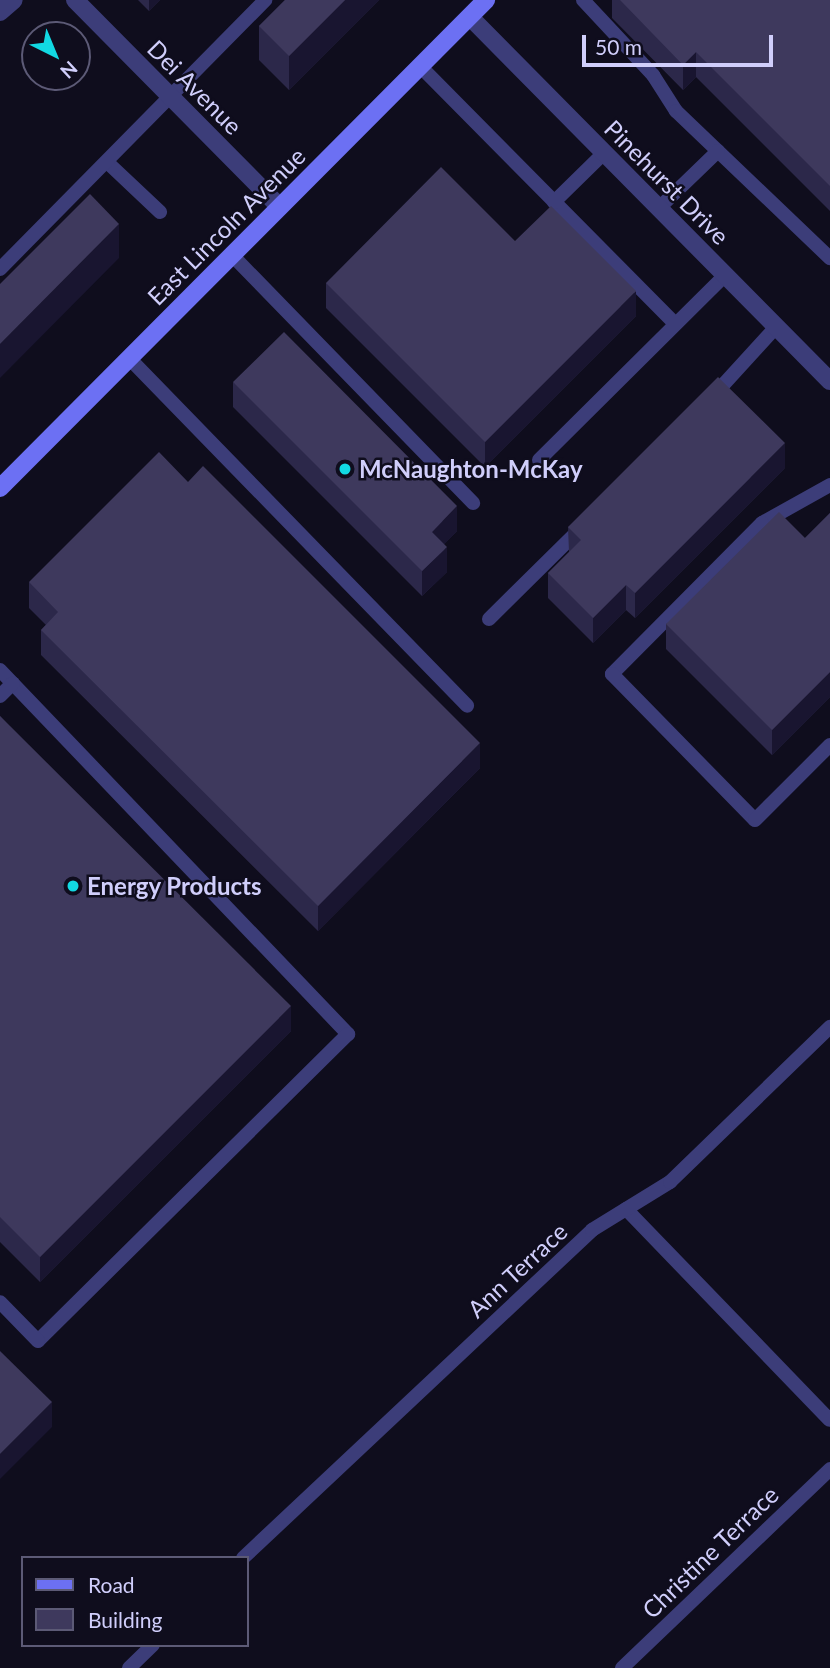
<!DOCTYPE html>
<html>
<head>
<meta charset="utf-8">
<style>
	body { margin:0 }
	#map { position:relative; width:830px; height:1668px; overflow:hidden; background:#0f0d1d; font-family:Lato,sans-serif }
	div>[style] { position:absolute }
	.lane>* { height:14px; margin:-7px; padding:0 7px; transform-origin:7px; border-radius:7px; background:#3c3d79 }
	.street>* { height:18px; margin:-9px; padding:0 9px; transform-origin:9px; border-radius:9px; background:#3c3d79 }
	.secondary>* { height:18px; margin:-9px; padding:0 9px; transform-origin:9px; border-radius:9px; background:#6c70f3 }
	.wall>* { inset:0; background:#2c284a }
	.shaded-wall>* { inset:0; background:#191530 }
	.building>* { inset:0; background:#3e395d }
	.dots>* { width:19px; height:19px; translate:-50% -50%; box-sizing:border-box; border:4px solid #0f0d1d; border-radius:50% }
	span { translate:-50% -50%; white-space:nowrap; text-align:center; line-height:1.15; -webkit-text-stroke:5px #0f0d1d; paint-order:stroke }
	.street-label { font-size:24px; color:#d0cefb }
	.poi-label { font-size:24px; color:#d0cefb; font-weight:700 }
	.left { translate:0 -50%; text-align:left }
	.legend { position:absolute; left:21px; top:1556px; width:228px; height:91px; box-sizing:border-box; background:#0f0d1d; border:2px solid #5c5a76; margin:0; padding:9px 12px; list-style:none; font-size:21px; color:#d0cefb }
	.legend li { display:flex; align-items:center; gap:14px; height:35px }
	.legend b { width:35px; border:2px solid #5c5a76 }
	.north { position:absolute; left:21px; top:21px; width:70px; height:70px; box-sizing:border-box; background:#0f0d1d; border:2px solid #5c5a76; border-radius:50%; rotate:137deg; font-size:19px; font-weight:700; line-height:28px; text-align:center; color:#d0cefb }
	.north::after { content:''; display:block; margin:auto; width:24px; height:32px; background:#12d9e3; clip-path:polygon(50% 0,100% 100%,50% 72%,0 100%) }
	.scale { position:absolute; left:582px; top:35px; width:191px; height:32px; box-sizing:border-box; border:4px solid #d0cefb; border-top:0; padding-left:9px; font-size:21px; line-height:24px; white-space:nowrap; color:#d0cefb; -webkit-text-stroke:5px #0f0d1d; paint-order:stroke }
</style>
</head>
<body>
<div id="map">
	<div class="lane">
		<div style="left:583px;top:0;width:103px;rotate:47deg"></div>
		<div style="left:653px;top:75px;width:43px;rotate:57.4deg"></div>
		<div style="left:676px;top:111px;width:213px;rotate:43.7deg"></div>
		<div style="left:420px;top:66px;width:363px;rotate:45.3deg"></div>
		<div style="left:107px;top:162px;width:73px;rotate:43.3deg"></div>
		<div style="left:554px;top:202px;width:70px;rotate:-44.4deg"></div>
		<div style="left:659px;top:208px;width:82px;rotate:-44deg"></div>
		<div style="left:232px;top:255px;width:346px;rotate:45.8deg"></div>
		<div style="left:0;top:269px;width:378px;rotate:-45.4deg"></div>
		<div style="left:129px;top:358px;width:485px;rotate:45.8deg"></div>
		<div style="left:713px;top:396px;width:93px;rotate:-47.6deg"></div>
		<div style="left:539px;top:460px;width:262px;rotate:-44.8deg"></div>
		<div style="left:830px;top:485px;width:78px;rotate:150.8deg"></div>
		<div style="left:762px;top:523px;width:213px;rotate:134.8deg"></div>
		<div style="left:612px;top:674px;width:204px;rotate:45.6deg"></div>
		<div style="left:755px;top:820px;width:106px;rotate:-45deg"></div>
		<div style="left:489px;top:619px;width:131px;rotate:-44.7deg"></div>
		<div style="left:0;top:670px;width:504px;rotate:46.29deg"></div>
		<div style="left:348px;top:1034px;width:436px;rotate:135.3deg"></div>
		<div style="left:38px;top:1341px;width:54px;rotate:-134.3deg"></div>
		<div style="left:0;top:696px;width:18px;rotate:-45deg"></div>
		<div style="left:626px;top:1209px;width:293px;rotate:46deg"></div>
		<div style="left:243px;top:1558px;width:479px;rotate:-43.2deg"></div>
		<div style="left:592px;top:1230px;width:92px;rotate:-31.6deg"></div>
		<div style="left:670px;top:1182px;width:223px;rotate:-44.1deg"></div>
		<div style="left:129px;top:1668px;width:33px;rotate:-44deg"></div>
		<div style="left:622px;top:1668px;width:288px;rotate:-43.7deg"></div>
	</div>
	<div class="street">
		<div style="left:75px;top:0;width:291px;rotate:45.3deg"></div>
		<div style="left:0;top:12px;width:18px;rotate:-41deg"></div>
		<div style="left:470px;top:17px;width:512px;rotate:45.32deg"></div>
	</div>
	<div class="secondary">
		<div style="left:0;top:488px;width:689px;rotate:-45.12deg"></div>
	</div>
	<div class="wall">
		<div style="clip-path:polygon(138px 0,160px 0,149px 11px)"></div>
		<div style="clip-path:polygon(285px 0,379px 0,289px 90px,259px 60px,259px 26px)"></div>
		<div style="clip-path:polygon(612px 0,830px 0,830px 211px,696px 77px,683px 90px,612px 18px)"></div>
		<div style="clip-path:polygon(515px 241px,636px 316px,485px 467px,326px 308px,326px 283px)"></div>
		<div style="clip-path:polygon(233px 382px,457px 531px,444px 544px,447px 572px,422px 596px,233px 407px)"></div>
		<div style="clip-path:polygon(785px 468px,635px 618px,626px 610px,593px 643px,548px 598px,548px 573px,569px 552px,568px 527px)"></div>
		<div style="clip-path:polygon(830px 513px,830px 697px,772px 755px,666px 649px,666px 624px,805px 538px)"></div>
		<div style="clip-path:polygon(29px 582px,480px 768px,318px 931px,41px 655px,41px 630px,46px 625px,29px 608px)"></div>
		<div style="clip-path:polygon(0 716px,291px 1031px,40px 1282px,0 1242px)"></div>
	</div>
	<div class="shaded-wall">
		<div style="clip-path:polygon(149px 0,160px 0,149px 11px)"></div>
		<div style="clip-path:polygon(345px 0,379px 0,289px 90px,289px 56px)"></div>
		<div style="clip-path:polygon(696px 52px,696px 77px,683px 90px,683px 65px)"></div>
		<div style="clip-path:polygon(119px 224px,119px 258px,0 378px,0 344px)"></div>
		<div style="clip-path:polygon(636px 291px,636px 316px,485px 467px,485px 442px)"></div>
		<div style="clip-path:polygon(785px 443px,785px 468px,635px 618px,635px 593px)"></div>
		<div style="clip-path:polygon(457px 506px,457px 531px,432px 557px,432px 532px)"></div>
		<div style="clip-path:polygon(447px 547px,447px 572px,422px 596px,422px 571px)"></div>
		<div style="clip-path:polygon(626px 585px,626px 610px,593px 643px,593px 618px)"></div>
		<div style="clip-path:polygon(830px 672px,830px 697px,772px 755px,772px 730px)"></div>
		<div style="clip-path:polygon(480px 743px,480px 768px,318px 931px,318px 906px)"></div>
		<div style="clip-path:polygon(291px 1006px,291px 1031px,40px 1282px,40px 1257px)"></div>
		<div style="clip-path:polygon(52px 1402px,52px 1427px,0 1479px,0 1454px)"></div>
	</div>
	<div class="building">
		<div style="clip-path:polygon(285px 0,345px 0,289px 56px,259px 26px)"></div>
		<div style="clip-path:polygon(620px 0,830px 0,830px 186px,696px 52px,683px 65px)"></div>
		<div style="clip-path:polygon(441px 167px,515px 241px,551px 206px,636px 291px,485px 442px,326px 283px)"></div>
		<div style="clip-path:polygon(90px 194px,119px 224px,0 344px,0 284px)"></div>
		<div style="clip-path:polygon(284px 332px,457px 506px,432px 532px,447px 547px,422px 571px,233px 382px)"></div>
		<div style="clip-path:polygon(718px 377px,785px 443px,635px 593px,626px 585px,593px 618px,548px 573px,581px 540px,568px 527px)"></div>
		<div style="clip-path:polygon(159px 452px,188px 482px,203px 466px,480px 743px,318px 906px,41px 630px,58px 612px,29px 582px)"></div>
		<div style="clip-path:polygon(779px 512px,805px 538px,830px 513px,830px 672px,772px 730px,666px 624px)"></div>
		<div style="clip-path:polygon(0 716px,291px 1006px,40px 1257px,0 1217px)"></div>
		<div style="clip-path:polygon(0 1351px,52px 1402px,0 1454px)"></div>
	</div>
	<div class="dots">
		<div style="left:345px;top:469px;background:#12d9e3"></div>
		<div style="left:73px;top:886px;background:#12d9e3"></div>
	</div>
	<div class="street-label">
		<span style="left:195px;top:87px;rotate:45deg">Dei Avenue</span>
		<span style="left:667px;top:182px;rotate:45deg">Pinehurst Drive</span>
		<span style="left:226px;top:226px;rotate:-45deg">East Lincoln Avenue</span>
		<span style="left:517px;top:1270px;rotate:-43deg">Ann Terrace</span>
		<span style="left:710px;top:1552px;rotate:-44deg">Christine Terrace</span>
	</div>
	<div class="poi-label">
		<span class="left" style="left:359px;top:469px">McNaughton-McKay</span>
		<span class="left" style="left:87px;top:886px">Energy Products</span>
	</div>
	<ul class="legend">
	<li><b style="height:9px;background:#6c70f3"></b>Road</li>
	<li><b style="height:19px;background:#3e395d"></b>Building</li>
	</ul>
	<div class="north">N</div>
	<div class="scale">50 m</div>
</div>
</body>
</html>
